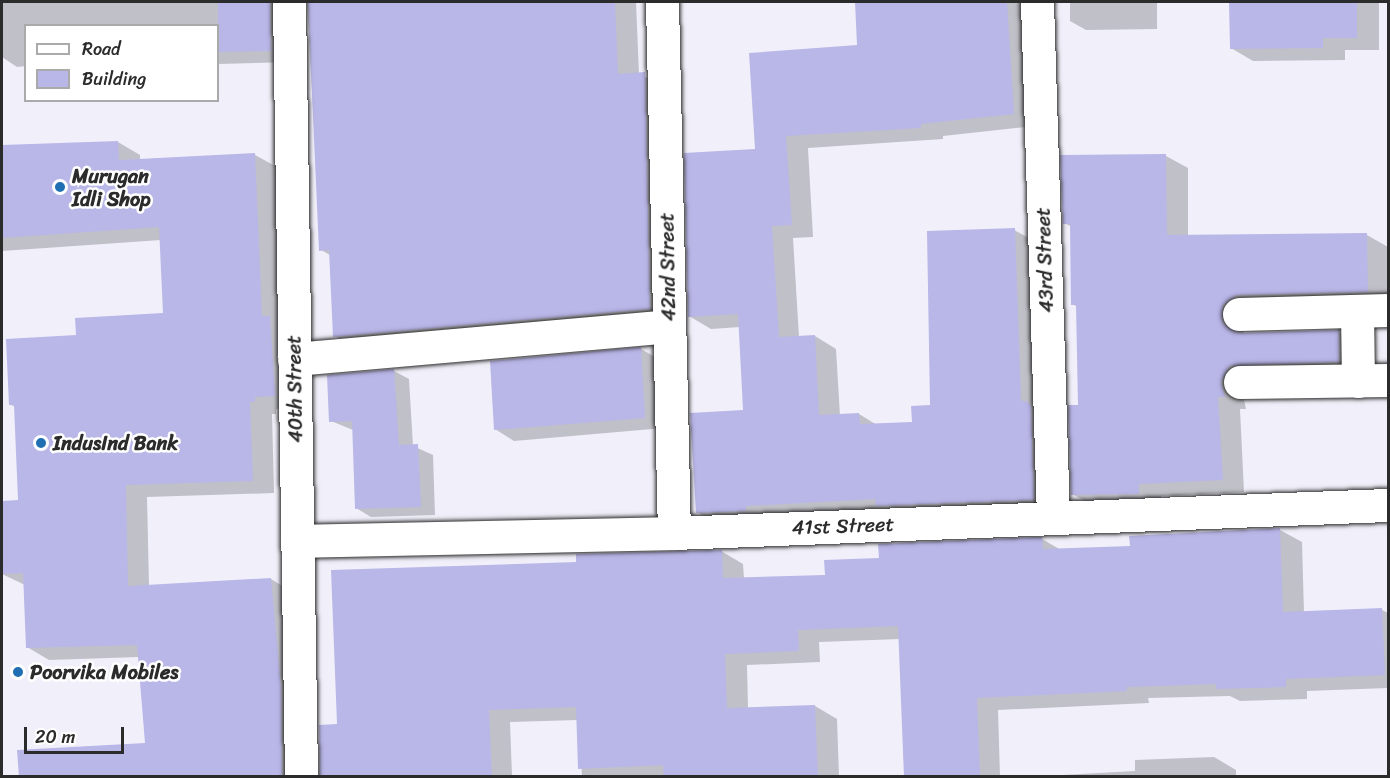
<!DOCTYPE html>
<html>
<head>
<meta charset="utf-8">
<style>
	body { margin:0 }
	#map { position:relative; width:1390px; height:778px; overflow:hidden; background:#f1f0fa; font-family:Sriracha,sans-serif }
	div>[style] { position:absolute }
	.shadow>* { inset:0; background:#0003 }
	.building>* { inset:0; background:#b9b6e8 }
	.roads { filter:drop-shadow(0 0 2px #2b2b2b) drop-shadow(0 0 2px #2b2b2b) }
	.minor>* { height:33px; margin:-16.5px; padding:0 16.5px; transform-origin:16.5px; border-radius:16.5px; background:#fff }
	.dots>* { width:16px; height:16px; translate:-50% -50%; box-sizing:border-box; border:3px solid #fff; border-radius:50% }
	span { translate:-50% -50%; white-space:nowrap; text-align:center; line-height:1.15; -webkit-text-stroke:5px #fff; paint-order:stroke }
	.poi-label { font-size:20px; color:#2b2b2b; font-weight:700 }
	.left { translate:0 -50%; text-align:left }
	.street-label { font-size:20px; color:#2b2b2b }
	.frame { position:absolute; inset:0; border:3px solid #2b2b2b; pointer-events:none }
	.legend { position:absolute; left:24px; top:24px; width:195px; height:78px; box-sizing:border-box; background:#fff; border:2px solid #aaa; margin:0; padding:8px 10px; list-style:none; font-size:18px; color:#2b2b2b }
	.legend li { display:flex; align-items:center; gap:12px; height:30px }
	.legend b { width:30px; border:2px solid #aaa }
	.scale { position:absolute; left:24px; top:727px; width:100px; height:27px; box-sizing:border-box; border:3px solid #2b2b2b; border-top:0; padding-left:8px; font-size:18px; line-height:21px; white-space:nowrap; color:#2b2b2b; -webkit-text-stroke:4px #fff; paint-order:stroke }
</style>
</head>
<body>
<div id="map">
	<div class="shadow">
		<div style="clip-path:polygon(2px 2px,300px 2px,293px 62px,218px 64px,218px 26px,26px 26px,26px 66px,17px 67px,2px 57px)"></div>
		<div style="clip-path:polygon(307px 2px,636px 2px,639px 74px,666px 87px,672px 321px,357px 348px,335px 336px,330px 255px,321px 250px)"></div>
		<div style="clip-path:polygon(856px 2px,1031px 2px,1035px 126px,943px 136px,943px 139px,808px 148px,813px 237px,793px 238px,799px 337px,815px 336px,836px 349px,840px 416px,859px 414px,877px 425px,913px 423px,932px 406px,1014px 230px,1036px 242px,1055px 512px,719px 525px,697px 512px,744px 412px,740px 327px,711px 329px,689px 316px,757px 151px,858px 46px)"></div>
		<div style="clip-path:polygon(1070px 2px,1157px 2px,1157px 29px,1086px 30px,1070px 21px)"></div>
		<div style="clip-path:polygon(1231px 2px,1379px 2px,1379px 50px,1345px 50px,1345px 60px,1253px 61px,1231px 48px)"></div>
		<div style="clip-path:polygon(118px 142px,140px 155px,140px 160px,255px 155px,277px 167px,296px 408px,276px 409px,276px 414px,272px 414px,274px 493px,147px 497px,149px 586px,271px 579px,292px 592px,303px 776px,20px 776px,146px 745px,139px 657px,49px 660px,27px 647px,25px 585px,2px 574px,2px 502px,20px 502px,16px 407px,11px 405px,77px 336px,164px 315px,161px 240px,2px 251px,2px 146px)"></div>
		<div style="clip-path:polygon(1166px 156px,1188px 168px,1188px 237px,1367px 235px,1388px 247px,1388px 304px,1242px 327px,1244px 334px,1338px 332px,1360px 344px,1361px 374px,1243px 395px,1246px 409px,1240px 409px,1244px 492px,1161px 496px,1161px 506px,1094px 506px,1072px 494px,1079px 407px,1078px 307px,1072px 304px,1072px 227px,1064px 223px)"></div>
		<div style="clip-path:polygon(641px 349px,660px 360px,664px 428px,514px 441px,495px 429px)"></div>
		<div style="clip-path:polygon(394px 371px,409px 379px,413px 446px,433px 455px,435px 515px,371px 517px,356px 508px,353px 430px,331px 421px)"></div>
		<div style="clip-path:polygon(1280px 530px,1302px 542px,1304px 613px,1382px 610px,1388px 613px,1388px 688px,1307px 691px,1307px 699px,1240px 701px,1230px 696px,1148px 698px,1149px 703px,998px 710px,1000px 776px,906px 776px,900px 639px,819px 642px,820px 662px,747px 665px,748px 709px,815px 706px,837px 719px,839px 776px,582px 776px,578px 720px,510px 722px,512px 776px,319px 776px,320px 727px,339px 726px,578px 563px,721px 551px,743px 564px,744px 579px,826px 576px,880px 559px,1042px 539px,1061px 550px,1131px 547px)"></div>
		<div style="clip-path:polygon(1214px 757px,1236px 770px,1236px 776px,1044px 776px,1135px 771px,1135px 760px)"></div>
	</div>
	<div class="building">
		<div style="clip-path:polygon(218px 2px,270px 2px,271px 51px,218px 52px)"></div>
		<div style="clip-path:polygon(308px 2px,615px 2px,618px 74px,645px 72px,650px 309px,333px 337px,329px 250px,319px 251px)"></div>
		<div style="clip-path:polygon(855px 2px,1007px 2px,1014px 114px,921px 124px,921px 128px,786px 136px,792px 225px,772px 226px,779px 337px,815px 335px,819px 415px,859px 413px,860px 424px,912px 422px,911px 406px,930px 405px,927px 231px,1015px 228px,1021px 401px,1027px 401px,1031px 406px,1034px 500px,876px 506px,875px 499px,746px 506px,746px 511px,696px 513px,690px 413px,743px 410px,738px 314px,688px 317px,684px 153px,755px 149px,749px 53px,857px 45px)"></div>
		<div style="clip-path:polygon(1229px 2px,1357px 2px,1357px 38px,1323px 38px,1323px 48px,1230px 49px)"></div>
		<div style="clip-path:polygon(118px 141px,119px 160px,255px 153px,262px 316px,270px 316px,275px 396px,255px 397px,255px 402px,250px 402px,253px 481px,126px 485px,128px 586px,271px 578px,281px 688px,282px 777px,19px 777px,17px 750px,145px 743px,137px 645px,26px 648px,23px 573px,2px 574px,2px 501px,18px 500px,14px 405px,9px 405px,6px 339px,76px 335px,75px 318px,163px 313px,159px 227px,2px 238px,2px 145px)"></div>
		<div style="clip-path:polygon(1166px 154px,1167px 235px,1367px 233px,1368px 292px,1238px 295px,1223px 305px,1223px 323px,1239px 333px,1339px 330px,1339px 362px,1230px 366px,1221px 382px,1225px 397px,1218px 397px,1223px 480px,1139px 484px,1139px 494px,1071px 495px,1068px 405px,1078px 405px,1076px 305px,1071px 305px,1070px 224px,1063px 224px,1060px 155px)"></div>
		<div style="clip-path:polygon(641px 347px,645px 418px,494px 430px,490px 361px)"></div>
		<div style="clip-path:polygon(394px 369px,399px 445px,418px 444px,421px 507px,355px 509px,352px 421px,329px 422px,327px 375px)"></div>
		<div style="clip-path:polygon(1280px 528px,1283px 612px,1382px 608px,1385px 675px,1286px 679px,1286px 687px,1216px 689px,1216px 684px,1127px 687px,1127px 691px,977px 698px,980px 777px,904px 777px,898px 626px,798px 630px,799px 651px,725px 654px,727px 708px,815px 705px,818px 777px,664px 777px,663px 765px,578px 769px,576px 707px,489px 710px,492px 777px,320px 777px,319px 725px,337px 724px,331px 570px,576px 562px,576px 554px,722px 550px,723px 578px,825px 575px,824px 560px,879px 558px,878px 544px,1042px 537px,1043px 549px,1130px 546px,1129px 536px)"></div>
	</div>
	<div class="roads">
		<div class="minor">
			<div style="left:289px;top:2px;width:774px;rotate:89.11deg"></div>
			<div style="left:662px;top:2px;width:531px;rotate:88.71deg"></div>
			<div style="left:1037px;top:2px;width:516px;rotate:88.22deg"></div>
			<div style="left:1357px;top:311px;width:70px;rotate:89.2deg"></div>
			<div style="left:1239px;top:314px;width:149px;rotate:-1.5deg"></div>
			<div style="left:294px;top:359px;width:376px;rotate:-5deg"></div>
			<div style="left:1240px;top:382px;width:148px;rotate:-0.8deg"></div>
			<div style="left:297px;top:541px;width:377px;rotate:-1.2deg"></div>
			<div style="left:674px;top:533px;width:715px;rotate:-2.25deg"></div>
		</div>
	</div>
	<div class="dots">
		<div style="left:60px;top:187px;background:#1f6fb2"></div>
		<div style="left:41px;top:443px;background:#1f6fb2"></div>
		<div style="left:18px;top:672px;background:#1f6fb2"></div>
	</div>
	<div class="poi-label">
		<span class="left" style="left:72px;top:188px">Murugan<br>Idli Shop</span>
		<span class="left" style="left:53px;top:443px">IndusInd Bank</span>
		<span class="left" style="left:30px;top:672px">Poorvika Mobiles</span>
	</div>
	<div class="street-label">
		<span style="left:1045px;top:260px;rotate:-92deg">43rd Street</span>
		<span style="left:668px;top:267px;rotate:-91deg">42nd Street</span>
		<span style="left:295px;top:389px;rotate:-91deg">40th Street</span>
		<span style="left:843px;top:526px;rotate:-2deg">41st Street</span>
	</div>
	<div class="frame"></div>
	<ul class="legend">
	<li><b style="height:8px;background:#fff"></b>Road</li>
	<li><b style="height:16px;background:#b9b6e8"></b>Building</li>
	</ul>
	<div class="scale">20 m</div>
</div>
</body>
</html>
